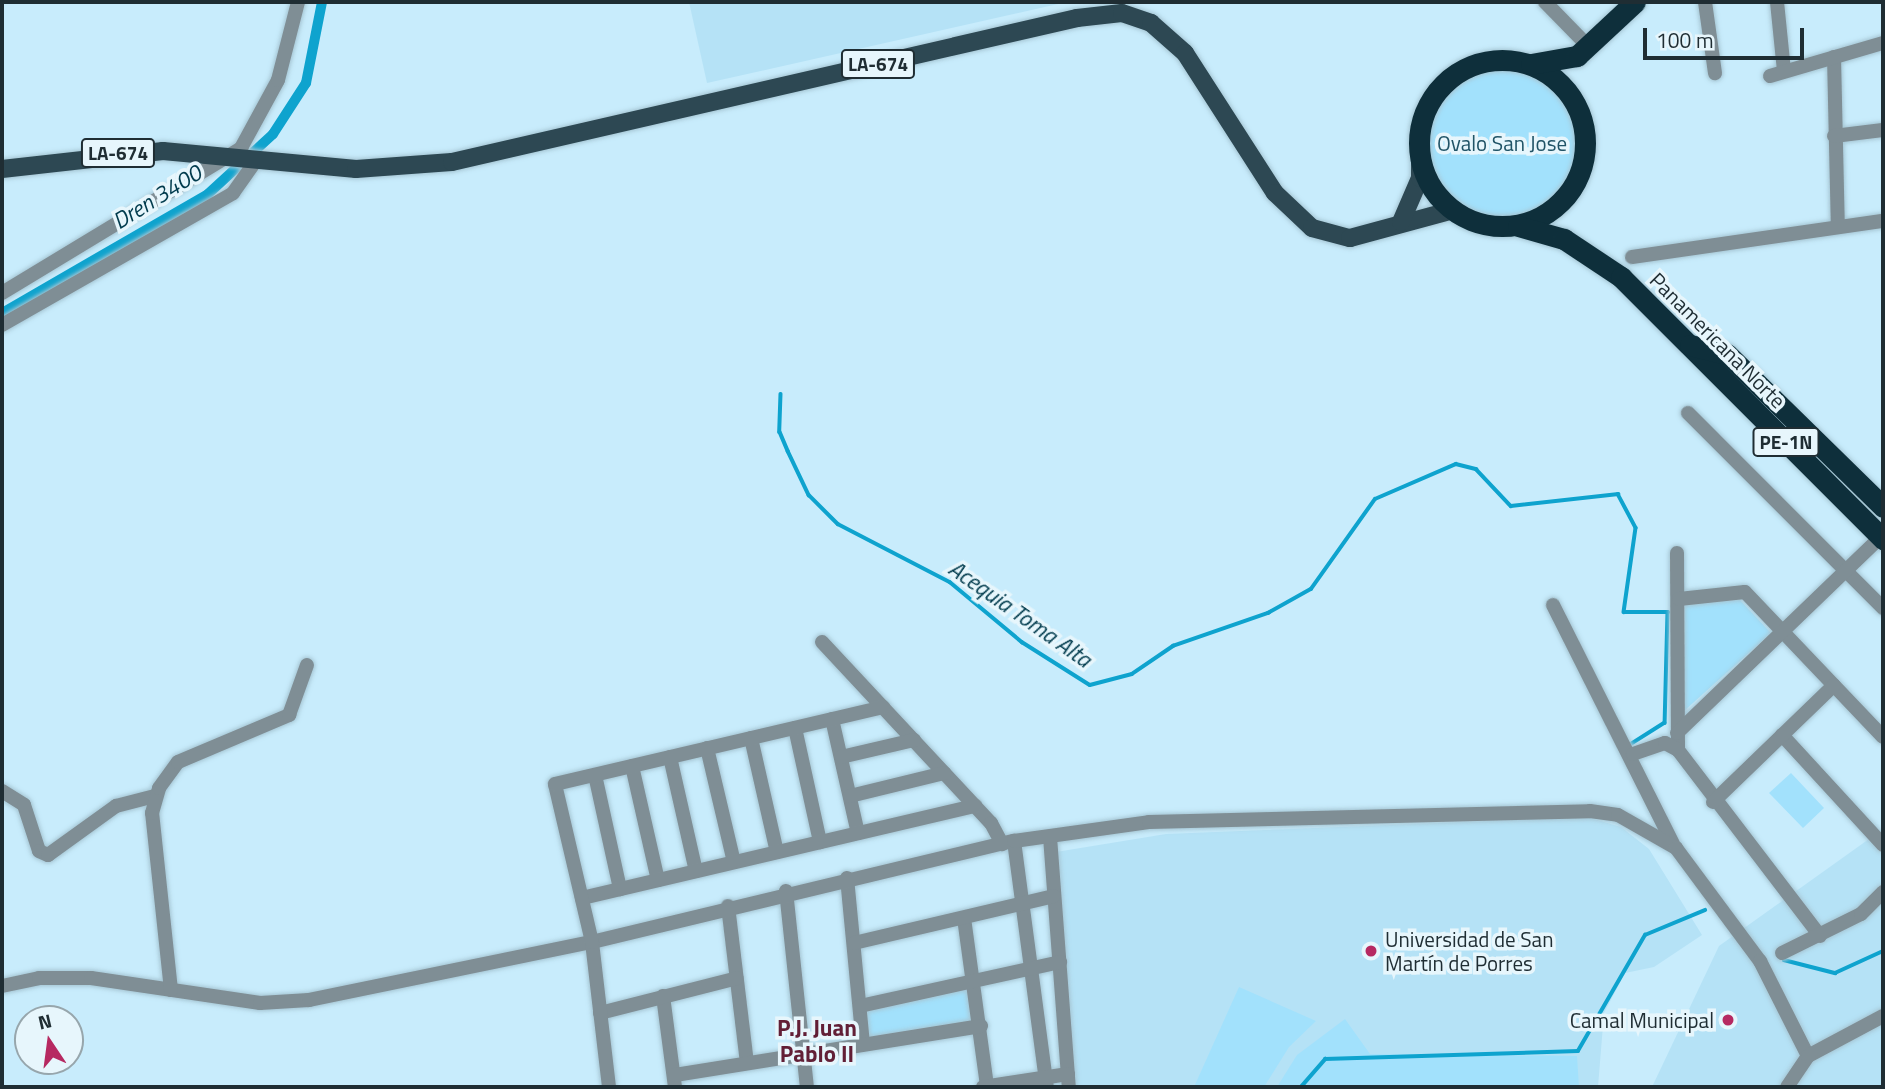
<!DOCTYPE html>
<html>
<head>
<meta charset="utf-8">
<style>
	body { margin:0 }
	#map { position:relative; width:1885px; height:1089px; overflow:hidden; background:#c8ecfc; font-family:"Titillium Web",sans-serif }
	div>[style] { position:absolute }
	.built>* { inset:0; background:#b5e2f6 }
	.green>* { inset:0; background:#a2e1fc }
	.round { border-radius:50% }
	.stream>* { height:3.5px; margin:-1.75px; padding:0 1.75px; transform-origin:1.75px; border-radius:1.75px; background:#0ea3ce }
	.canal>* { height:10px; margin:-5px; padding:0 5px; transform-origin:5px; border-radius:5px; background:#0ea3ce }
	.roads { filter:drop-shadow(0 0 2px #a6c6d4) drop-shadow(0 0 2px #a6c6d4) }
	.minor>* { height:14px; margin:-7px; padding:0 7px; transform-origin:7px; border-radius:7px; background:#7f8e95 }
	.major>* { height:18px; margin:-9px; padding:0 9px; transform-origin:9px; border-radius:9px; background:#2d4853 }
	.highway>* { height:21px; margin:-10.5px; padding:0 10.5px; transform-origin:10.5px; border-radius:10.5px; background:#0e2f3b }
	.highway>.ring { margin:-10.5px; padding:0; box-sizing:content-box; background:none; border:21px solid #0e2f3b; border-radius:50% }
	.dots>* { width:19px; height:19px; translate:-50% -50%; box-sizing:border-box; border:4px solid #e7f6fc; border-radius:50% }
	span { translate:-50% -50%; white-space:nowrap; text-align:center; line-height:1.15; -webkit-text-stroke:7px #e7f6fc; paint-order:stroke }
	.shield-label span { padding:2px 5px; background:#e7f6fc; border:2px solid; border-radius:5px; -webkit-text-stroke-width:0 }
	.shield-label { font-size:19px; color:#1f2d33; font-weight:700 }
	.park-label { font-size:21px; color:#215467 }
	.street-label { font-size:21px; color:#1f2d33 }
	.poi-label { font-size:21px; color:#1f2d33 }
	.left { translate:0 -50%; text-align:left }
	.right { translate:-100% -50%; text-align:right }
	.water-label { font-size:23px; color:#013b4d; font-style:italic }
	.neighbourhood-label { font-size:23px; color:#621f36; font-weight:700 }
	.frame { position:absolute; inset:0; border:4px solid #1f2d33; pointer-events:none }
	.north { position:absolute; left:14px; top:1005px; width:70px; height:70px; box-sizing:border-box; background:#e7f6fc; border:2px solid #97a6ac; border-radius:50%; rotate:347deg; font-size:19px; font-weight:700; line-height:28px; text-align:center; color:#1f2d33 }
	.north::after { content:''; display:block; margin:auto; width:24px; height:32px; background:#b62961; clip-path:polygon(50% 0,100% 100%,50% 72%,0 100%) }
	.scale { position:absolute; left:1643px; top:28px; width:161px; height:32px; box-sizing:border-box; border:4px solid #1f2d33; border-top:0; padding-left:9px; font-size:21px; line-height:24px; white-space:nowrap; color:#1f2d33; -webkit-text-stroke:5px #e7f6fc; paint-order:stroke }
</style>
</head>
<body>
<div id="map">
	<div class="built">
		<div style="clip-path:polygon(689px 2px,1067px 2px,707px 83px)"></div>
		<div style="clip-path:polygon(1587px 817px,1621px 827px,1649px 849px,1702px 935px,1654px 967px,1625px 973px,1604px 1013px,1598px 1087px,1074px 1087px,1056px 852px,1166px 834px)"></div>
		<div style="clip-path:polygon(1883px 829px,1883px 1087px,1652px 1087px,1719px 946px)"></div>
	</div>
	<div class="green">
		<div class="round" style="left:1424px;top:65px;width:156px;height:156px"></div>
		<div style="clip-path:polygon(1740px 600px,1771px 633px,1684px 711px,1685px 603px)"></div>
		<div style="clip-path:polygon(1791px 773px,1824px 808px,1803px 828px,1769px 793px)"></div>
		<div style="clip-path:polygon(976px 975px,978px 1024px,866px 1043px,863px 1005px)"></div>
		<div style="clip-path:polygon(1239px 987px,1316px 1021px,1289px 1047px,1264px 1087px,1194px 1087px)"></div>
		<div style="clip-path:polygon(1345px 1019px,1370px 1054px,1577px 1056px,1579px 1087px,1277px 1087px,1297px 1055px)"></div>
	</div>
	<div class="stream">
		<div style="left:781px;top:394px;width:38px;rotate:92deg"></div>
		<div style="left:780px;top:432px;width:21px;rotate:67deg"></div>
		<div style="left:788px;top:451px;width:49px;rotate:64.5deg"></div>
		<div style="left:809px;top:495px;width:41px;rotate:45deg"></div>
		<div style="left:838px;top:524px;width:126px;rotate:27.4deg"></div>
		<div style="left:950px;top:582px;width:94px;rotate:39.8deg"></div>
		<div style="left:1022px;top:642px;width:80px;rotate:32.3deg"></div>
		<div style="left:1090px;top:685px;width:43px;rotate:-14.7deg"></div>
		<div style="left:1132px;top:674px;width:50px;rotate:-34.3deg"></div>
		<div style="left:1173px;top:646px;width:101px;rotate:-19.2deg"></div>
		<div style="left:1268px;top:613px;width:49px;rotate:-29.2deg"></div>
		<div style="left:1311px;top:589px;width:110px;rotate:-54.6deg"></div>
		<div style="left:1375px;top:499px;width:88px;rotate:-23.4deg"></div>
		<div style="left:1456px;top:464px;width:21px;rotate:14deg"></div>
		<div style="left:1476px;top:469px;width:51px;rotate:46.6deg"></div>
		<div style="left:1511px;top:506px;width:108px;rotate:-6.4deg"></div>
		<div style="left:1618px;top:494px;width:38px;rotate:62deg"></div>
		<div style="left:1636px;top:528px;width:85px;rotate:98.1deg"></div>
		<div style="left:1624px;top:612px;width:44px"></div>
		<div style="left:1668px;top:612px;width:111px;rotate:91.5deg"></div>
		<div style="left:1665px;top:723px;width:45px;rotate:147.7deg"></div>
		<div style="left:1784px;top:960px;width:53px;rotate:14.3deg"></div>
		<div style="left:1835px;top:973px;width:53px;rotate:-24.6deg"></div>
		<div style="left:1301px;top:1087px;width:37px;rotate:-49deg"></div>
		<div style="left:1325px;top:1059px;width:253px;rotate:-1.8deg"></div>
		<div style="left:1578px;top:1051px;width:134px;rotate:-60deg"></div>
		<div style="left:1645px;top:935px;width:65px;rotate:-22.6deg"></div>
	</div>
	<div class="canal">
		<div style="left:2px;top:313px;width:238px;rotate:-30deg"></div>
		<div style="left:208px;top:194px;width:88px;rotate:-42.7deg"></div>
		<div style="left:273px;top:134px;width:61px;rotate:-57.1deg"></div>
		<div style="left:306px;top:83px;width:83px;rotate:-78.8deg"></div>
	</div>
	<div class="roads">
		<div class="minor">
			<div style="left:1545px;top:2px;width:62px;rotate:45.7deg"></div>
			<div style="left:1705px;top:2px;width:72px;rotate:82deg"></div>
			<div style="left:1777px;top:2px;width:69px;rotate:84.2deg"></div>
			<div style="left:1834px;top:57px;width:170px;rotate:88.7deg"></div>
			<div style="left:1770px;top:76px;width:118px;rotate:-16.3deg"></div>
			<div style="left:1834px;top:136px;width:49px;rotate:-7deg"></div>
			<div style="left:1632px;top:257px;width:254px;rotate:-8.2deg"></div>
			<div style="left:2px;top:293px;width:280px;rotate:-31.2deg"></div>
			<div style="left:241px;top:148px;width:77px;rotate:-61.4deg"></div>
			<div style="left:278px;top:80px;width:81px;rotate:-75.6deg"></div>
			<div style="left:2px;top:325px;width:266px;rotate:-29.7deg"></div>
			<div style="left:233px;top:193px;width:42px;rotate:-54.8deg"></div>
			<div style="left:1688px;top:413px;width:276px;rotate:45deg"></div>
			<div style="left:1677px;top:553px;width:197px;rotate:89.7deg"></div>
			<div style="left:1678px;top:750px;width:234px;rotate:52.6deg"></div>
			<div style="left:1679px;top:599px;width:66px;rotate:-6.1deg"></div>
			<div style="left:1745px;top:592px;width:200px;rotate:46.4deg"></div>
			<div style="left:1553px;top:605px;width:267px;rotate:63.3deg"></div>
			<div style="left:822px;top:642px;width:248px;rotate:47deg"></div>
			<div style="left:991px;top:823px;width:24px;rotate:62deg"></div>
			<div style="left:832px;top:719px;width:117px;rotate:77.2deg"></div>
			<div style="left:795px;top:728px;width:117px;rotate:77.6deg"></div>
			<div style="left:1677px;top:733px;width:283px;rotate:-43.9deg"></div>
			<div style="left:1782px;top:735px;width:149px;rotate:47.4deg"></div>
			<div style="left:751px;top:738px;width:117px;rotate:77.2deg"></div>
			<div style="left:707px;top:748px;width:117px;rotate:76.7deg"></div>
			<div style="left:1633px;top:754px;width:34px;rotate:-19deg"></div>
			<div style="left:1665px;top:743px;width:15px;rotate:28deg"></div>
			<div style="left:670px;top:757px;width:117px;rotate:77.2deg"></div>
			<div style="left:841px;top:757px;width:75px;rotate:-13.1deg"></div>
			<div style="left:632px;top:766px;width:117px;rotate:77.2deg"></div>
			<div style="left:595px;top:775px;width:117px;rotate:77.6deg"></div>
			<div style="left:2px;top:791px;width:26px;rotate:32deg"></div>
			<div style="left:24px;top:805px;width:48px;rotate:71.9deg"></div>
			<div style="left:39px;top:851px;width:10px;rotate:24deg"></div>
			<div style="left:48px;top:855px;width:84px;rotate:-35.8deg"></div>
			<div style="left:116px;top:806px;width:40px;rotate:-14.4deg"></div>
			<div style="left:850px;top:796px;width:97px;rotate:-13.7deg"></div>
			<div style="left:1713px;top:802px;width:168px;rotate:-44deg"></div>
			<div style="left:1050px;top:837px;width:251px;rotate:85.7deg"></div>
			<div style="left:1014px;top:841px;width:248px;rotate:82.4deg"></div>
			<div style="left:847px;top:878px;width:167px;rotate:84.5deg"></div>
			<div style="left:786px;top:891px;width:197px;rotate:83.9deg"></div>
			<div style="left:582px;top:898px;width:404px;rotate:-13.2deg"></div>
			<div style="left:728px;top:906px;width:158px;rotate:83.1deg"></div>
			<div style="left:964px;top:918px;width:171px;rotate:82.2deg"></div>
			<div style="left:854px;top:943px;width:205px;rotate:-13.2deg"></div>
			<div style="left:1782px;top:953px;width:88px;rotate:-26.3deg"></div>
			<div style="left:1861px;top:914px;width:31px;rotate:-45deg"></div>
			<div style="left:2px;top:986px;width:38px;rotate:-12deg"></div>
			<div style="left:39px;top:978px;width:52px"></div>
			<div style="left:91px;top:978px;width:171px;rotate:8.4deg"></div>
			<div style="left:260px;top:1003px;width:49px;rotate:-3.5deg"></div>
			<div style="left:309px;top:1000px;width:289px;rotate:-11.6deg"></div>
			<div style="left:592px;top:942px;width:434px;rotate:-13.5deg"></div>
			<div style="left:1014px;top:841px;width:136px;rotate:-8deg"></div>
			<div style="left:1149px;top:822px;width:441px;rotate:-1.4deg"></div>
			<div style="left:1590px;top:811px;width:28px;rotate:8deg"></div>
			<div style="left:1618px;top:815px;width:67px;rotate:29.6deg"></div>
			<div style="left:1676px;top:848px;width:141px;rotate:53.4deg"></div>
			<div style="left:1760px;top:961px;width:106px;rotate:63.2deg"></div>
			<div style="left:1808px;top:1056px;width:37px;rotate:124deg"></div>
			<div style="left:171px;top:990px;width:178px;rotate:-96.1deg"></div>
			<div style="left:152px;top:813px;width:26px;rotate:-74deg"></div>
			<div style="left:159px;top:788px;width:32px;rotate:-54deg"></div>
			<div style="left:178px;top:762px;width:121px;rotate:-22.9deg"></div>
			<div style="left:289px;top:715px;width:53px;rotate:-70.2deg"></div>
			<div style="left:663px;top:996px;width:92px;rotate:82.5deg"></div>
			<div style="left:860px;top:1006px;width:205px;rotate:-12.4deg"></div>
			<div style="left:600px;top:1013px;width:141px;rotate:-14.3deg"></div>
			<div style="left:1808px;top:1056px;width:85px;rotate:-28.1deg"></div>
			<div style="left:675px;top:1075px;width:310px;rotate:-9.1deg"></div>
			<div style="left:609px;top:1087px;width:146px;rotate:-96.7deg"></div>
			<div style="left:592px;top:942px;width:162px;rotate:-103.2deg"></div>
			<div style="left:555px;top:784px;width:337px;rotate:-13.2deg"></div>
			<div style="left:983px;top:1087px;width:86px;rotate:-8.7deg"></div>
		</div>
		<div class="major">
			<div style="left:2px;top:169px;width:162px;rotate:-6.4deg"></div>
			<div style="left:163px;top:151px;width:194px;rotate:5.3deg"></div>
			<div style="left:356px;top:169px;width:96px;rotate:-4.2deg"></div>
			<div style="left:452px;top:162px;width:641px;rotate:-12.97deg"></div>
			<div style="left:1077px;top:18px;width:45px;rotate:-6.3deg"></div>
			<div style="left:1122px;top:13px;width:31px;rotate:19deg"></div>
			<div style="left:1151px;top:23px;width:45px;rotate:41.4deg"></div>
			<div style="left:1185px;top:53px;width:166px;rotate:57.3deg"></div>
			<div style="left:1275px;top:193px;width:51px;rotate:43.4deg"></div>
			<div style="left:1312px;top:228px;width:39px;rotate:15deg"></div>
			<div style="left:1350px;top:238px;width:107px;rotate:-15.2deg"></div>
			<div style="left:1401px;top:222px;width:48px;rotate:-66.6deg"></div>
			<div style="left:1420px;top:178px;width:24px;rotate:-90deg"></div>
		</div>
		<div class="highway">
			<div class="ring" style="left:1419px;top:60px;width:145px;height:145px"></div>
			<div style="left:1531px;top:64px;width:47px;rotate:-9.9deg"></div>
			<div style="left:1577px;top:56px;width:79px;rotate:-43deg"></div>
			<div style="left:1518px;top:226px;width:48px;rotate:15.8deg"></div>
			<div style="left:1564px;top:239px;width:69px;rotate:33.7deg"></div>
			<div style="left:1621px;top:277px;width:371px;rotate:45deg"></div>
			<div style="left:1690px;top:345px;width:38px;rotate:14deg"></div>
			<div style="left:1727px;top:354px;width:219px;rotate:44.4deg"></div>
		</div>
	</div>
	<div class="dots">
		<div style="left:1371px;top:951px;background:#b62961"></div>
		<div style="left:1728px;top:1020px;background:#b62961"></div>
	</div>
	<div class="shield-label">
		<span style="left:878px;top:64px">LA-674</span>
		<span style="left:118px;top:153px">LA-674</span>
		<span style="left:1786px;top:442px">PE-1N</span>
	</div>
	<div class="park-label">
		<span style="left:1502px;top:143px">Ovalo San Jose</span>
	</div>
	<div class="street-label">
		<span style="left:1718px;top:340px;rotate:45deg">Panamericana Norte</span>
	</div>
	<div class="poi-label">
		<span class="left" style="left:1385px;top:951px">Universidad de San<br>Martín de Porres</span>
		<span class="right" style="left:1714px;top:1020px">Camal Municipal</span>
	</div>
	<div class="water-label">
		<span style="left:157px;top:197px;rotate:-32deg">Dren 3400</span>
		<span style="left:1020px;top:614px;rotate:35deg">Acequia Toma Alta</span>
	</div>
	<div class="neighbourhood-label">
		<span style="left:817px;top:1041px">P.J. Juan<br>Pablo II</span>
	</div>
	<div class="frame"></div>
	<div class="north">N</div>
	<div class="scale">100 m</div>
</div>
</body>
</html>
